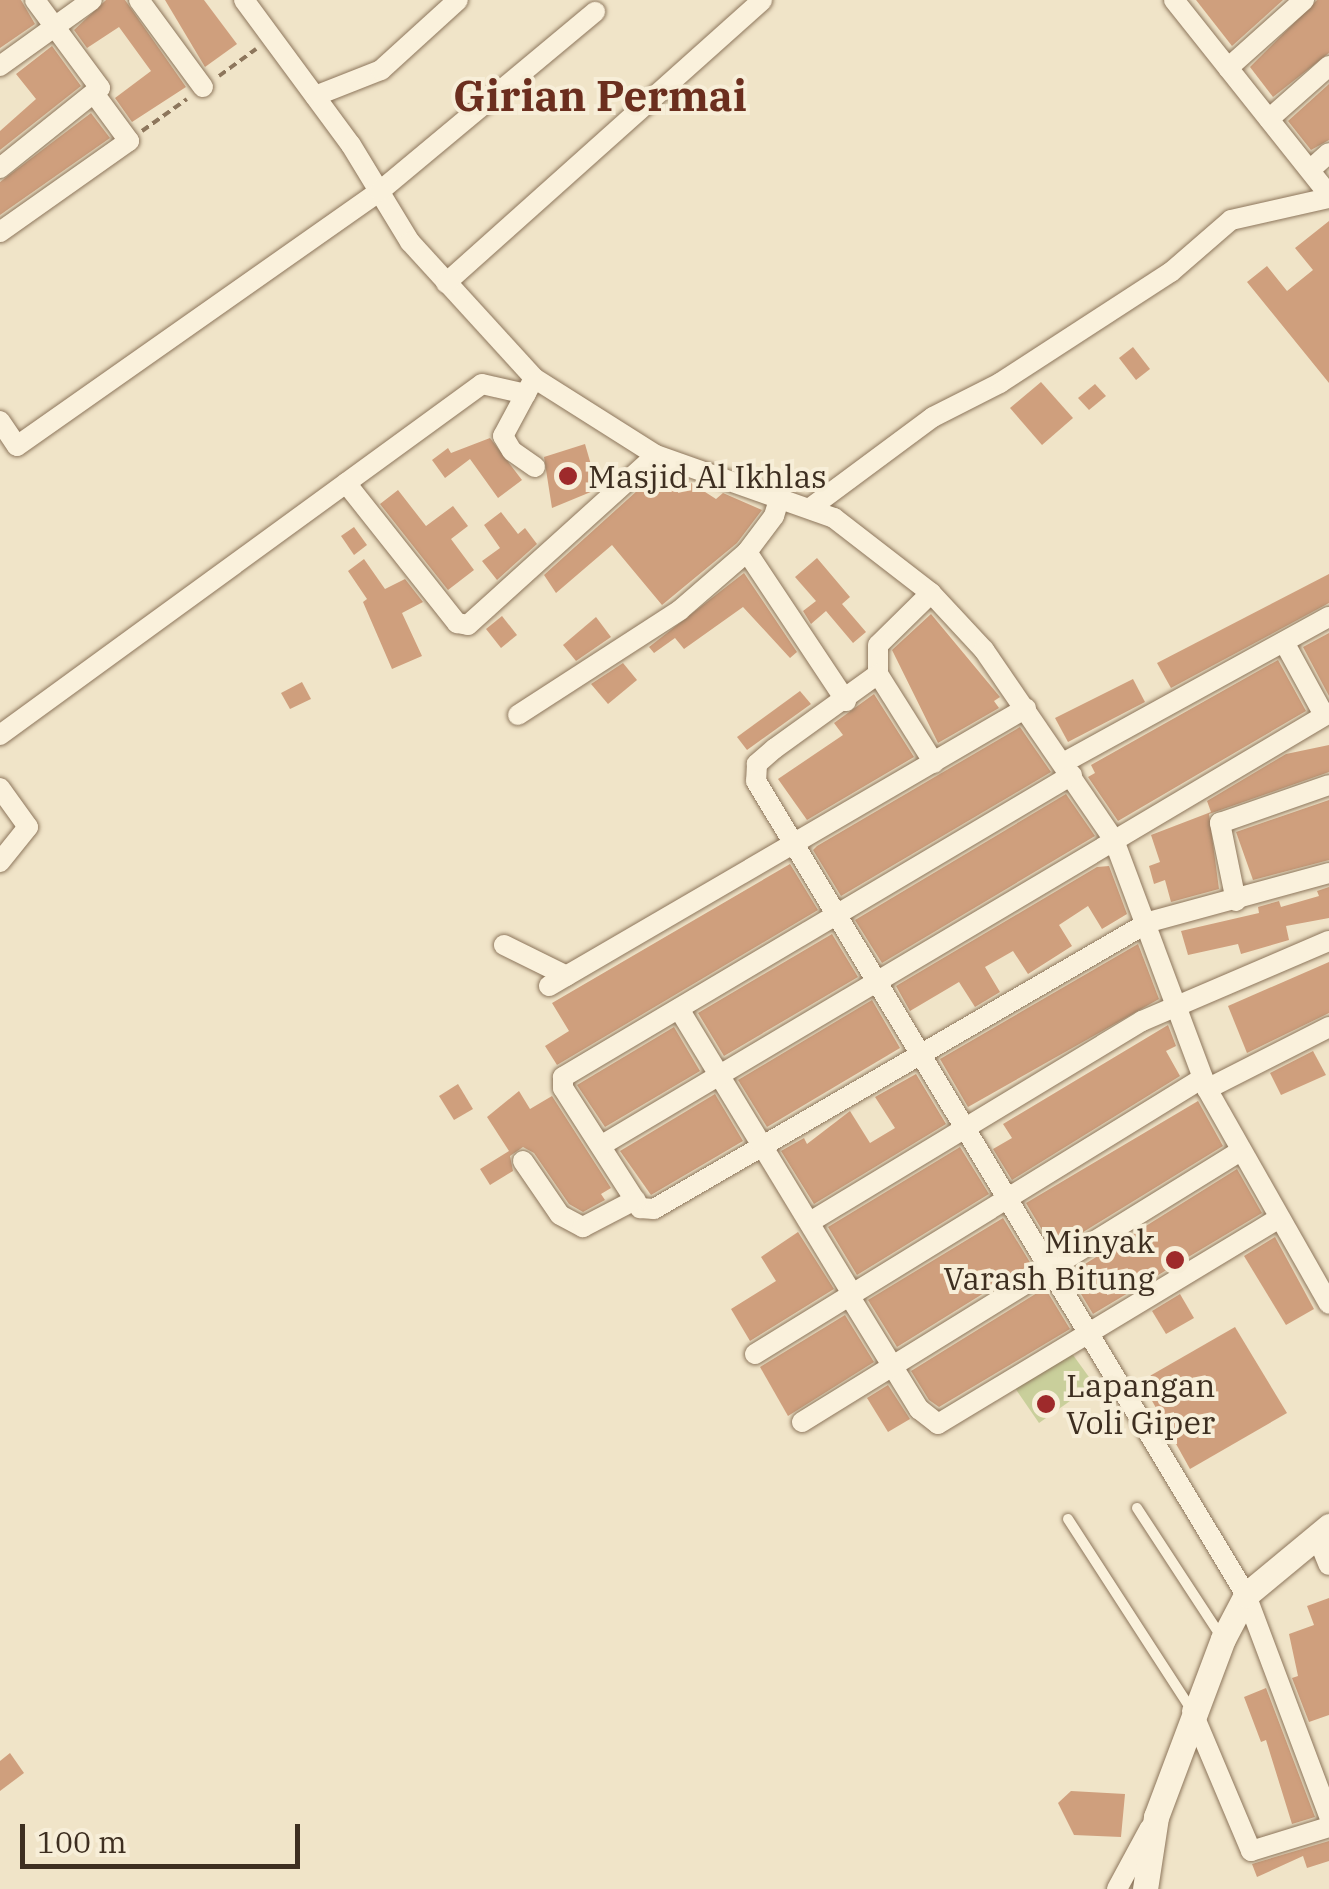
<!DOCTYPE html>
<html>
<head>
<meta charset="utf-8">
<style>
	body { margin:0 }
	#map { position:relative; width:1329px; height:1889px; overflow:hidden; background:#f0e4c8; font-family:"IBM Plex Serif",serif }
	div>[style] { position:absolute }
	.green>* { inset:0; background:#c9cf9b }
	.building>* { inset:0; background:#cf9f7d }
	.path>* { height:4px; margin-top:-2px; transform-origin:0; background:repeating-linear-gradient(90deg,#8d765c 0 8px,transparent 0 13px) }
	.roads { filter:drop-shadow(0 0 2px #8d765c) drop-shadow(0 0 2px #8d765c) }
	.service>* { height:10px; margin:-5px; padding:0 5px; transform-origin:5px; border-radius:5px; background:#faf1dc }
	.minor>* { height:20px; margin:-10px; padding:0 10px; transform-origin:10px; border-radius:10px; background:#faf1dc }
	.tertiary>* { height:25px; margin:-12.5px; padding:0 12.5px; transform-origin:12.5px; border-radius:12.5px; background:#faf1dc }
	.dots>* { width:28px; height:28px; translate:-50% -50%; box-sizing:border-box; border:5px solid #f7eed8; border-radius:50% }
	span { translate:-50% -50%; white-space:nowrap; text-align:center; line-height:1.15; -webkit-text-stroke:8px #f7eed8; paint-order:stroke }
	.poi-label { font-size:32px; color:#3d2e20 }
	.left { translate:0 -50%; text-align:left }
	.right { translate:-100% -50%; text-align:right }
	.district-label { font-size:42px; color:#6b2e1e; font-weight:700 }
	.scale { position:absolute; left:20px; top:1824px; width:280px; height:45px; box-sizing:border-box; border:5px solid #3d2e20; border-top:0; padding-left:12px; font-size:30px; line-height:35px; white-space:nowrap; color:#3d2e20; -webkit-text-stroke:8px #f7eed8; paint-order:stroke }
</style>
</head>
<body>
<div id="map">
	<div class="green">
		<div style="clip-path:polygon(1068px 1348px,1094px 1384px,1039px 1423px,1013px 1385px)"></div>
	</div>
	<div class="building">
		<div style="clip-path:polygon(0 0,21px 0,35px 24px,0 48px)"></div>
		<div style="clip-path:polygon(106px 0,125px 0,186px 87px,132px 122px,115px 98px,151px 71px,119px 27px,87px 48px,74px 30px)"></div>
		<div style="clip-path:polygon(165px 0,204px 0,237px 44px,205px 67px)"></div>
		<div style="clip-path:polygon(1196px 0,1283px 0,1232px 46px)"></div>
		<div style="clip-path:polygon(1317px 0,1329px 0,1329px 53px,1273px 97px,1250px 67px)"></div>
		<div style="clip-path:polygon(52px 46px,81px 86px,0 150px,0 131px,36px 99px,16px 74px)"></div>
		<div style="clip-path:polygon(1329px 84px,1329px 140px,1311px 150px,1288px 121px)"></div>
		<div style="clip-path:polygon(91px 113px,110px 138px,0 215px,0 182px)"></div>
		<div style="clip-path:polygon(1329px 221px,1329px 383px,1247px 282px,1267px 266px,1287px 291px,1313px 270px,1295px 248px)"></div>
		<div style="clip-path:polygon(1133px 347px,1150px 369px,1136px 380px,1119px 358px)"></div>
		<div style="clip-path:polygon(1041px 382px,1073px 418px,1042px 445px,1010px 408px)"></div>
		<div style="clip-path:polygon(1095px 384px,1106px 396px,1089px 410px,1078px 398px)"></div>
		<div style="clip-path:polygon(490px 438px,522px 480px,498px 498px,470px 459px,445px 478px,432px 460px,448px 448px,451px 453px)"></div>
		<div style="clip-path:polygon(585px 444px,598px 489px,552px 508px,544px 457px)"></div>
		<div style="clip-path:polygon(659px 471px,683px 486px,688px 481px,716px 499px,723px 493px,762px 510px,737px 543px,662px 605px,612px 545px,556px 593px,544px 575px)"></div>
		<div style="clip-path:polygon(398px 490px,426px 526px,453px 506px,468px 526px,451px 539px,474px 570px,448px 590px,380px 504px)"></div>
		<div style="clip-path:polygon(501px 512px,518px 534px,525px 528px,537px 544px,497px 580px,482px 561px,500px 548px,484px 525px)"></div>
		<div style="clip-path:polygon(354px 527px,367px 545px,354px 555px,341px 536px)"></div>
		<div style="clip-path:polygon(817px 558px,850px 597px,842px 604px,866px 632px,853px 643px,826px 611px,811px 624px,803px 611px,816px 601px,795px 577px)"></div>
		<div style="clip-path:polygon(364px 559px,385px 589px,405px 579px,423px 602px,402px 613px,422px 656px,392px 669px,363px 602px,367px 599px,348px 571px)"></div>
		<div style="clip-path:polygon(744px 573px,797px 652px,790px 658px,743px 607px,684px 649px,675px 638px,654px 653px,649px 647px)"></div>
		<div style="clip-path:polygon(1329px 574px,1329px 603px,1171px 688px,1157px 663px)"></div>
		<div style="clip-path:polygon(931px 614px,1000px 697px,994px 701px,999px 708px,938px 743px,892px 650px)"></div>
		<div style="clip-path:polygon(502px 616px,517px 635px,501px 648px,486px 629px)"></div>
		<div style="clip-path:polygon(596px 617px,611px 637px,576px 661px,563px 645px)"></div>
		<div style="clip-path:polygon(1329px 633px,1329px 696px,1303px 647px)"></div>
		<div style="clip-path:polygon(1278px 660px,1306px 711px,1118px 821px,1088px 777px,1095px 773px,1091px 765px)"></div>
		<div style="clip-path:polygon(623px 663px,637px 680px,608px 704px,591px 684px)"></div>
		<div style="clip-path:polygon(1133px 679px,1145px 702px,1068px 742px,1055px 718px)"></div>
		<div style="clip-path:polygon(302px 682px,311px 699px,290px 709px,281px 693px)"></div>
		<div style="clip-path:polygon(800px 691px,811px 704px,747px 750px,737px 737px)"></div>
		<div style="clip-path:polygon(874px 694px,914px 757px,807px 820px,778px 779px,843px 735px,834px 723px)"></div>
		<div style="clip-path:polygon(1020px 727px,1051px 772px,841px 896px,813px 850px,817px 846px)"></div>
		<div style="clip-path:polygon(1329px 745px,1329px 772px,1209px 814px,1219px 889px,1171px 902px,1165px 880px,1154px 884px,1149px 866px,1160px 862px,1151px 835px,1211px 812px,1207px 801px,1286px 754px)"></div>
		<div style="clip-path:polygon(1066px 794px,1095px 836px,882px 963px,855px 920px)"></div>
		<div style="clip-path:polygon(1329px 800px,1329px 860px,1253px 880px,1236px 832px)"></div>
		<div style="clip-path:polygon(790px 864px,818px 910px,557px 1065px,545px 1046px,569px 1031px,552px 1003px)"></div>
		<div style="clip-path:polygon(1109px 866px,1127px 914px,1102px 929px,1088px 906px,1059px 925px,1072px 946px,1028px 974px,1013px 951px,985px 967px,1000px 992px,975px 1007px,959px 982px,910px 1011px,896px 986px,1097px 867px)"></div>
		<div style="clip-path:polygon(1329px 887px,1329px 918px,1286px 926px,1289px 940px,1241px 954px,1238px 944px,1188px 955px,1181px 931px,1259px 913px,1258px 907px,1279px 901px,1281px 907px,1319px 896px,1317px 891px)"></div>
		<div style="clip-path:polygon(832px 934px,858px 977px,724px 1056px,698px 1013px)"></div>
		<div style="clip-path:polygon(1138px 944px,1159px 999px,968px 1107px,940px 1059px)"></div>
		<div style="clip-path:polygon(1329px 962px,1329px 1013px,1247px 1053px,1228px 1006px)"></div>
		<div style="clip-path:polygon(872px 1000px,900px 1048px,767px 1127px,738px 1080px)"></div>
		<div style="clip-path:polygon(1168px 1025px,1176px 1046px,1166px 1051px,1180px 1076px,1012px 1180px,993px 1149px,1012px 1138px,1003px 1124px)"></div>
		<div style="clip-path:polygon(674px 1027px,700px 1071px,605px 1127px,577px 1085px)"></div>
		<div style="clip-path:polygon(1313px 1051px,1326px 1075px,1281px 1095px,1270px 1073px)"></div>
		<div style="clip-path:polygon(916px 1074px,946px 1124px,814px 1204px,781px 1151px,804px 1138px,807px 1144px,850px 1111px,870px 1143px,895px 1128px,875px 1097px)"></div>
		<div style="clip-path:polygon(458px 1084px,473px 1109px,454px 1120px,439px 1096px)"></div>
		<div style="clip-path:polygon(519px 1091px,530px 1109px,552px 1096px,611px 1188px,601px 1194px,605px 1200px,583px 1212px,569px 1204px,534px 1153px,523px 1147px,510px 1156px,513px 1171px,490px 1185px,480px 1169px,509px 1151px,487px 1117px)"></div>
		<div style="clip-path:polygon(715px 1094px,743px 1141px,651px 1195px,620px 1151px)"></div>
		<div style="clip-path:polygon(1198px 1101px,1223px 1146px,1054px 1250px,1026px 1203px)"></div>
		<div style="clip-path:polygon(960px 1147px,989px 1194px,857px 1275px,828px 1227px)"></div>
		<div style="clip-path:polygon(1237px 1169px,1262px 1213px,1093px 1314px,1069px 1274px)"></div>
		<div style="clip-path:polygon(1003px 1218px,1031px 1264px,897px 1347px,868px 1300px)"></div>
		<div style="clip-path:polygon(798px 1232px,834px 1289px,750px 1341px,731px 1309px,776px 1281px,761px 1257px)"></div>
		<div style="clip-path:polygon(1275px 1237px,1314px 1309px,1286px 1325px,1244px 1256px)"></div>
		<div style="clip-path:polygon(1045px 1288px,1070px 1329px,939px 1407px,929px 1400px,911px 1371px)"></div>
		<div style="clip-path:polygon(1180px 1294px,1194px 1318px,1166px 1334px,1152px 1311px)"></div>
		<div style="clip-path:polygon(845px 1315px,874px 1362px,788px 1416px,760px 1367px)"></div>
		<div style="clip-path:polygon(1235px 1327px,1287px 1413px,1190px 1469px,1141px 1381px)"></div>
		<div style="clip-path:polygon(888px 1385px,910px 1419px,888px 1432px,867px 1398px)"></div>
		<div style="clip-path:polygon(1329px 1598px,1329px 1715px,1309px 1722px,1292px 1678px,1298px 1676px,1289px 1634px,1314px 1625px,1307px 1606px)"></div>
		<div style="clip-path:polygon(1266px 1688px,1315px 1817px,1292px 1824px,1266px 1740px,1261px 1742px,1244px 1697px)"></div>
		<div style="clip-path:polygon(10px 1753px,24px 1773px,0 1791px,0 1761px)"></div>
		<div style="clip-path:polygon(1071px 1791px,1125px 1794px,1121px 1837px,1074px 1835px,1058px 1803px)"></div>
		<div style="clip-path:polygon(1329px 1841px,1329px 1861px,1307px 1868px,1303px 1856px,1257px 1877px,1252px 1864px)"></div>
	</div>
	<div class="path">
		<div style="left:219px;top:76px;width:46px;rotate:-36.1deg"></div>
		<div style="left:142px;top:131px;width:55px;rotate:-35.4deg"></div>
	</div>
	<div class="roads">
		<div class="service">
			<div style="left:1137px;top:1508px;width:155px;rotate:56.8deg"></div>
			<div style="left:1068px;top:1519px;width:229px;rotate:57.1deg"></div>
		</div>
		<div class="minor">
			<div style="left:139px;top:0;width:108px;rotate:53.7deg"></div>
			<div style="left:244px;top:0;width:180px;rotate:53.6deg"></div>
			<div style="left:351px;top:145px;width:114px;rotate:58.7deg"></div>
			<div style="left:410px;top:242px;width:184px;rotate:47.6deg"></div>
			<div style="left:534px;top:378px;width:144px;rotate:32.3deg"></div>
			<div style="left:656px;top:455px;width:189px;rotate:19.5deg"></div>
			<div style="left:834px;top:518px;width:123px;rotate:37.7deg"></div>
			<div style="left:931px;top:593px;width:78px;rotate:47.1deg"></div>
			<div style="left:984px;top:650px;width:230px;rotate:55.6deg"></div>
			<div style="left:1114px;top:840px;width:266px;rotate:69.5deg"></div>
			<div style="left:1207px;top:1089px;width:247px;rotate:60.4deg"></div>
			<div style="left:1174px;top:0;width:249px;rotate:51.5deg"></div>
			<div style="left:0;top:66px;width:113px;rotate:-35.7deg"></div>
			<div style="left:1228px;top:68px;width:102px;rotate:-41.8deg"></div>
			<div style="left:315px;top:96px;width:71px;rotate:-21.5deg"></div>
			<div style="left:381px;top:70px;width:104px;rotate:-42.3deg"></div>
			<div style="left:1269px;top:119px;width:80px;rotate:-41.5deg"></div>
			<div style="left:0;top:168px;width:128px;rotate:-38.7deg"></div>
			<div style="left:100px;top:88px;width:109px;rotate:-126.5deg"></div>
			<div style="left:1310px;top:170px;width:25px;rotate:-42deg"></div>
			<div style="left:0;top:232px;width:158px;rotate:-35.2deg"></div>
			<div style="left:129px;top:141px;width:56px;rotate:-126.3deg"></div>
			<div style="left:446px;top:283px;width:424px;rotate:-41.8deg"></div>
			<div style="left:531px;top:384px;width:59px;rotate:118.3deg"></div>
			<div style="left:503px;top:436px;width:17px;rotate:59deg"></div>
			<div style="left:512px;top:451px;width:28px;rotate:35deg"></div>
			<div style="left:0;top:421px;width:30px;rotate:56deg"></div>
			<div style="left:17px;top:446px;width:444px;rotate:-35.1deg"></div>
			<div style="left:380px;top:191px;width:280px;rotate:-39.8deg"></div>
			<div style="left:346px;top:483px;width:179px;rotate:51.6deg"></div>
			<div style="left:457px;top:623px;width:11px;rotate:10deg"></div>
			<div style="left:468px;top:625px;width:253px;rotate:-42.1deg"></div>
			<div style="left:813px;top:506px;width:149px;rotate:-36.6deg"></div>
			<div style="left:933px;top:417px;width:75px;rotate:-26.9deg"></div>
			<div style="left:1000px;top:383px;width:204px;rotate:-33deg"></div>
			<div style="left:1171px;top:272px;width:79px;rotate:-40.9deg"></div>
			<div style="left:1231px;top:220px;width:100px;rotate:-12.7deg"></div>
			<div style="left:747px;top:552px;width:179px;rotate:56.4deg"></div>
			<div style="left:931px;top:593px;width:74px;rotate:135.5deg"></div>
			<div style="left:878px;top:645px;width:29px;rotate:90deg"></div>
			<div style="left:878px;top:674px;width:128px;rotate:144.2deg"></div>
			<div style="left:774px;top:749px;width:23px;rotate:139deg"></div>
			<div style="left:757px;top:764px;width:17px;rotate:93deg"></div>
			<div style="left:756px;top:781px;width:950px;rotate:58.95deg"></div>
			<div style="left:1246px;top:1595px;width:236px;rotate:69.4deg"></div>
			<div style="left:1284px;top:642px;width:83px;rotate:61.3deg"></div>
			<div style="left:878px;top:674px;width:105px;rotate:57.8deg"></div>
			<div style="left:518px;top:715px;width:193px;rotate:-32.9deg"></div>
			<div style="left:680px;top:610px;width:89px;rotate:-40.9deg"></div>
			<div style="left:747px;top:552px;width:45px;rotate:-53.1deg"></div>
			<div style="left:774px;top:516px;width:21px;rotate:-73deg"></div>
			<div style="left:0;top:735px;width:596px;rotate:-36.06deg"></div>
			<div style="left:482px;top:384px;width:45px;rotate:12.8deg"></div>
			<div style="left:1063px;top:763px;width:303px;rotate:-28.8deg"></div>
			<div style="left:1072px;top:775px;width:592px;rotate:149.32deg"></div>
			<div style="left:563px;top:1077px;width:11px;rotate:90deg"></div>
			<div style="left:563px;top:1088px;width:143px;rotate:57.3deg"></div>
			<div style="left:640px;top:1208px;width:14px;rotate:4deg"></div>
			<div style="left:654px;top:1209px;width:572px;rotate:-30.11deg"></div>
			<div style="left:1149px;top:922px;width:187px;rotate:-15.2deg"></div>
			<div style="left:0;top:788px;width:48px;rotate:54.3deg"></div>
			<div style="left:28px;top:827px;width:45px;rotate:128.7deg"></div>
			<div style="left:1236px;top:901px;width:80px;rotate:-101.6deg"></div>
			<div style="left:1220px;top:823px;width:115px;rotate:-19.2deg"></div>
			<div style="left:504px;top:945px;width:70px;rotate:26.2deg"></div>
			<div style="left:549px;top:986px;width:552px;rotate:-30.23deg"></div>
			<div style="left:679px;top:1009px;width:335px;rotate:58.7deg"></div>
			<div style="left:1207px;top:1089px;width:137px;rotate:-26.9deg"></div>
			<div style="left:602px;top:1145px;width:846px;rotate:-30.72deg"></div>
			<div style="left:523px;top:1161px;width:65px;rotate:55.6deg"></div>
			<div style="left:560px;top:1215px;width:26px;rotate:28deg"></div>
			<div style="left:583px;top:1227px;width:59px;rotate:-27.4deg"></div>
			<div style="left:810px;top:1222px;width:388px;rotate:-31.2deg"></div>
			<div style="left:1142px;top:1021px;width:203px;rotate:-23.2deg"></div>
			<div style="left:850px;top:1297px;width:132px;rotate:58.4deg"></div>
			<div style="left:919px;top:1409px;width:24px;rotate:38deg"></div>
			<div style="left:938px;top:1424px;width:397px;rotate:-31.1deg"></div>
			<div style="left:755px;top:1354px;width:526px;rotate:-31.64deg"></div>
			<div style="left:802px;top:1422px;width:514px;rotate:-31.71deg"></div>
			<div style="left:1317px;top:1536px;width:31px;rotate:68deg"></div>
			<div style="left:1192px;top:1711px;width:152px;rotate:67.1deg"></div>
			<div style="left:1251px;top:1851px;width:82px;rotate:-17.1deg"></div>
			<div style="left:1117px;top:1889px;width:69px;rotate:-61.6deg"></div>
		</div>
		<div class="tertiary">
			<div style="left:1145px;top:1889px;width:73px;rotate:-81.3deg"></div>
			<div style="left:1156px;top:1817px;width:190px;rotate:-69.4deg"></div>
			<div style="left:1223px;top:1639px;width:50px;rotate:-62.4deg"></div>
			<div style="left:1246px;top:1595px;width:108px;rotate:-39.7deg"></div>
		</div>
	</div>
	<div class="dots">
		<div style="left:568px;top:476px;background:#9e2a2b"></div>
		<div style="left:1175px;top:1260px;background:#9e2a2b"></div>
		<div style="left:1046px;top:1404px;background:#9e2a2b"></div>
	</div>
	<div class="poi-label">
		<span class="left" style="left:588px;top:476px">Masjid Al Ikhlas</span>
		<span class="right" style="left:1155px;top:1260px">Minyak<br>Varash Bitung</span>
		<span class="left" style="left:1066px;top:1404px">Lapangan<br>Voli Giper</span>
	</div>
	<div class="district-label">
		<span style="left:600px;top:96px">Girian Permai</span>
	</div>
	<div class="scale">100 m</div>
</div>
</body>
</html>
